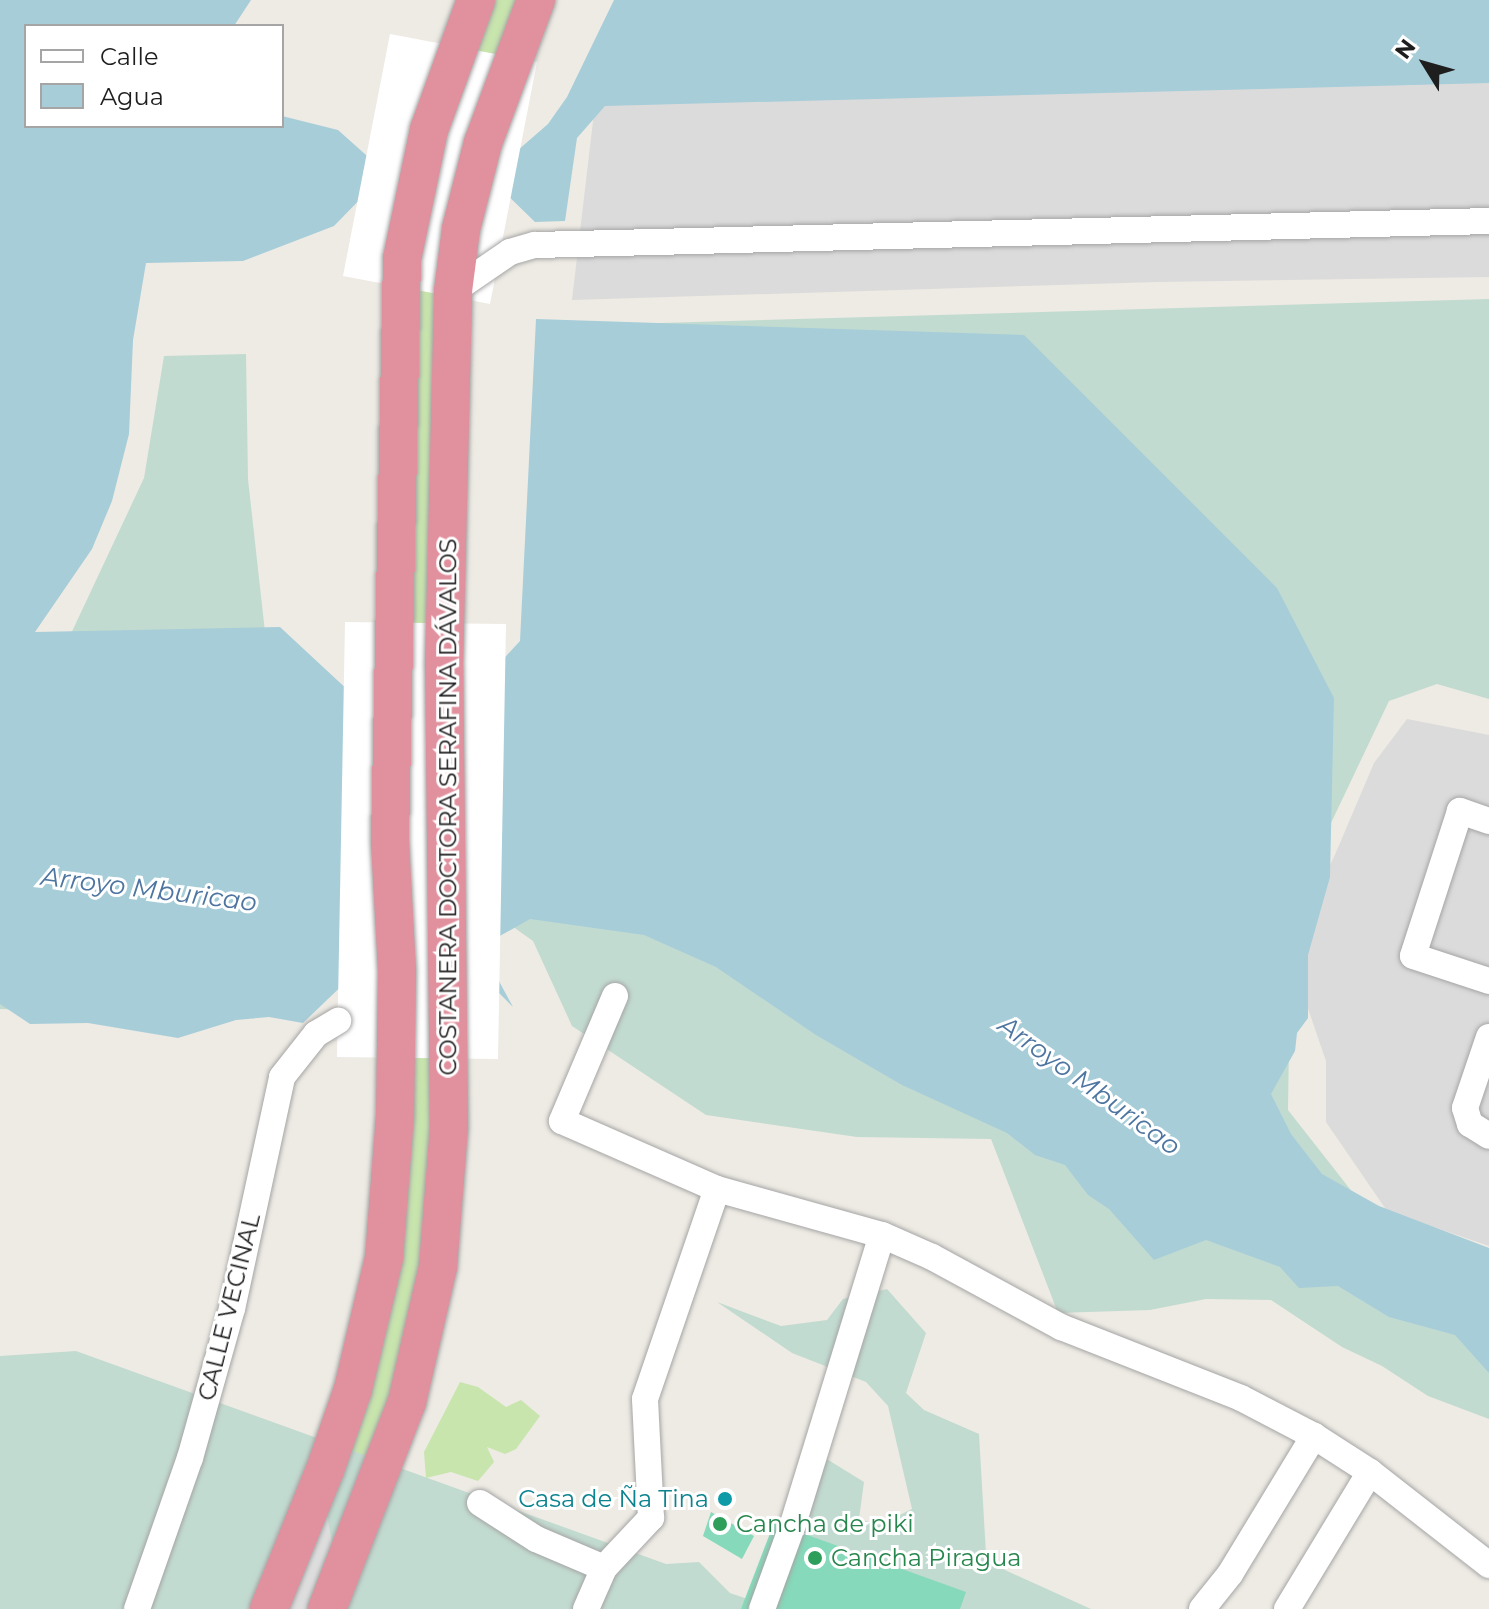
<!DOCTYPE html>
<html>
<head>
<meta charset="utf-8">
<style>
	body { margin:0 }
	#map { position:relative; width:1489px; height:1609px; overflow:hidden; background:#eeebe4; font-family:Montserrat,sans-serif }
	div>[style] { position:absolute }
	.residential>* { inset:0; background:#dcdbdb }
	.grass>* { inset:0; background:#c8e5ad }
	.wetland>* { inset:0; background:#c2dbd0 }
	.pitch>* { inset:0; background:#86d9ba }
	.parking>* { inset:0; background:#dedede }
	.water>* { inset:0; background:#a7cdd9 }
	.pier>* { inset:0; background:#fff }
	.roads { filter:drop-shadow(0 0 2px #a5a5a5) drop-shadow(0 0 2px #a5a5a5) }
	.minor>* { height:26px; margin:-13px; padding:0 13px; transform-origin:13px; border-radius:13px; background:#fff }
	.highway>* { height:38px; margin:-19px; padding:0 19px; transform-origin:19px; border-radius:19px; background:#e1909e }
	.dots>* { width:22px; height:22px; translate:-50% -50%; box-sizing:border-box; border:4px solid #fff; border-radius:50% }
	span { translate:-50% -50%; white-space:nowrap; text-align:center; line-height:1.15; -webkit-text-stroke:6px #fff; paint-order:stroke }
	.street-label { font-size:24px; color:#1e1e1e }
	.culture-label { font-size:24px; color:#0d838f }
	.right { translate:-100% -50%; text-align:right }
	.leisure-label { font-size:24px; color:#27864d }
	.left { translate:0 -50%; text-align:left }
	.water-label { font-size:26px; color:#4d75a0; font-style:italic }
	.legend { position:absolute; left:24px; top:24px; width:260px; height:104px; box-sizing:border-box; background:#fff; border:2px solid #a5a5a5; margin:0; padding:10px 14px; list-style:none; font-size:24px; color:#1e1e1e }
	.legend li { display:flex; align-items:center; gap:16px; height:40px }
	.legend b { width:40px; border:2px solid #a5a5a5 }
	.north { position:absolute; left:1385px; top:24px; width:80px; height:80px; -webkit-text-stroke:6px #fff; paint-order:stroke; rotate:307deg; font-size:22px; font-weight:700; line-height:32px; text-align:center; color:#1e1e1e }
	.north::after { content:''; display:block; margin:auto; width:28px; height:36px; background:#1e1e1e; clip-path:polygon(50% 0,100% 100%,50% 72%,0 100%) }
</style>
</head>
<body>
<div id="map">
	<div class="residential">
		<div style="clip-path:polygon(1489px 68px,1489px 277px,1157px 282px,572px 300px,597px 87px)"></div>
		<div style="clip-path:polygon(1407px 719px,1489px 735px,1489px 1246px,1387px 1211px,1326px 1122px,1326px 1061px,1302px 991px,1301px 921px,1334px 857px,1374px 763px)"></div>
	</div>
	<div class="grass">
		<div style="clip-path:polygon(488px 0,526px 0,501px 59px,447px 108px)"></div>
		<div style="clip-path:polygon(462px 179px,439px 818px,404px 817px,410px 278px)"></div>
		<div style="clip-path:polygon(439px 822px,428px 1250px,370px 1475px,336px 1542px)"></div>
		<div style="clip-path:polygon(460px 1382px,478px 1387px,506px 1407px,521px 1400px,540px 1416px,516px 1449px,505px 1454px,487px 1447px,494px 1462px,478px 1481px,451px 1472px,426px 1478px,424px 1452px)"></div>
	</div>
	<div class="wetland">
		<div style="clip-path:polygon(1489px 299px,1489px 699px,1437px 684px,1389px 701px,1322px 842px,557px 326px)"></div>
		<div style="clip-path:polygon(246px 354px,248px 479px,266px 641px,305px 713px,1292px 848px,1288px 1110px,1357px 1198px,1489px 1257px,1489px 1419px,1428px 1396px,1382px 1366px,1342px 1347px,1271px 1300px,1206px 1299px,1150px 1310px,1058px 1313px,991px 1139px,857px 1137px,706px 1115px,572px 1026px,533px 941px,498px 916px,129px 1012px,0 1009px,0 785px,144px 478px,164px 356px)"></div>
		<div style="clip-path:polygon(887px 1289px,926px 1333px,906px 1393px,924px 1410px,979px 1434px,986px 1554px,1005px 1570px,1091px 1609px,892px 1609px,809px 1553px,800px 1500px,804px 1445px,864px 1482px,859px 1519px,879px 1525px,912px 1509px,888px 1406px,866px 1382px,792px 1353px,717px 1302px,781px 1326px,827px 1320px,843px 1299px)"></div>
		<div style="clip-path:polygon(76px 1351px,666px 1564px,699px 1562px,730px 1593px,777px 1609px,0 1609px,0 1356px)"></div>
	</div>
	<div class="pitch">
		<div style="clip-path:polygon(711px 1512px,754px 1536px,742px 1559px,703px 1536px)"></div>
		<div style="clip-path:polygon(774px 1523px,966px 1592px,960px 1609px,741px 1609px)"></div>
	</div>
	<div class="parking">
		<div style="clip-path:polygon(324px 1500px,332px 1542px,306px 1609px,282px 1609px)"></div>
	</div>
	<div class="water">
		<div style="clip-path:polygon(0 0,251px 0,234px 26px,26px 26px,26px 126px,282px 126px,282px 116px,338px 130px,375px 163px,371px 188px,334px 226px,243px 261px,146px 263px,133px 340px,129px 434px,112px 501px,92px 549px,35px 632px,280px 627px,351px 693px,353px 975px,303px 1023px,269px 1017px,236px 1020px,178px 1038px,88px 1023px,30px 1024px,0 1004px)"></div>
		<div style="clip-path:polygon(614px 0,1489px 0,1489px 83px,605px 106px,577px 138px,565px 221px,535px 222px,499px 187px,503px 163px,548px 124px,567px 97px)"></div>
		<div style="clip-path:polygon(536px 319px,1024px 335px,1277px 588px,1334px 698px,1330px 877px,1308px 955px,1308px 1018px,1297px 1033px,1295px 1051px,1271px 1094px,1291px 1134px,1322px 1174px,1379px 1206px,1489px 1248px,1489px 1373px,1455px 1335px,1389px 1317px,1338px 1286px,1299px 1288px,1280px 1267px,1206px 1240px,1154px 1260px,1109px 1209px,1088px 1195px,1065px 1165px,1035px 1155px,1007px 1133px,902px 1085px,816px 1035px,716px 967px,644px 935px,530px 919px,498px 937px,493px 970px,513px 1007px,480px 974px,474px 691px,520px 641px)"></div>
	</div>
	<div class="pier">
		<div style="clip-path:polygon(390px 34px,537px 62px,490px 304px,343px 276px)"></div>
		<div style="clip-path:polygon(345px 622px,506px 624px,498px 1059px,337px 1057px)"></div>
	</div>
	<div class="roads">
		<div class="minor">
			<div style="left:453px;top:291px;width:69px;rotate:-34.4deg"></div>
			<div style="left:510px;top:252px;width:26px;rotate:-16deg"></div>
			<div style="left:535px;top:245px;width:954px;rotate:-1.44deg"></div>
			<div style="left:1489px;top:821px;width:31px;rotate:-161deg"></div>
			<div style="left:1460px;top:811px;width:152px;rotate:108deg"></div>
			<div style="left:1413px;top:956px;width:80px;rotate:18.2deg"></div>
			<div style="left:615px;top:996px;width:136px;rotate:113deg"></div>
			<div style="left:562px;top:1121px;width:169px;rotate:23.7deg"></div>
			<div style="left:717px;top:1189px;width:171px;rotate:15.6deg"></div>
			<div style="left:882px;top:1235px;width:55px;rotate:23.7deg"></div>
			<div style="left:932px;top:1257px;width:147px;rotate:28.5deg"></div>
			<div style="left:1061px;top:1327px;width:193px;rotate:21.5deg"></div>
			<div style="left:1241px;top:1398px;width:82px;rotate:27.5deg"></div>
			<div style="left:1314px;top:1436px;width:67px;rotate:32.7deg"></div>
			<div style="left:1370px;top:1472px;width:151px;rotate:38deg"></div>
			<div style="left:1489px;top:1037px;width:75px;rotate:108.7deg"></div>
			<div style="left:1465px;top:1108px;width:17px;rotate:73deg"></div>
			<div style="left:1470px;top:1124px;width:22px;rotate:32deg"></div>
			<div style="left:480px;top:1503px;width:67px;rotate:32.7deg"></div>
			<div style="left:536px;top:1539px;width:74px;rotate:23.1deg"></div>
			<div style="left:137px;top:1609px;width:160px;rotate:-70.7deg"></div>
			<div style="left:190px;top:1458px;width:155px;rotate:-74.3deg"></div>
			<div style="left:232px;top:1309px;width:237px;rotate:-77.8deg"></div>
			<div style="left:282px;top:1077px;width:55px;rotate:-51.7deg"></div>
			<div style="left:316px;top:1034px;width:26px;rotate:-31deg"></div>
			<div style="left:586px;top:1609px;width:45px;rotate:-66.3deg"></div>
			<div style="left:604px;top:1568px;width:69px;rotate:-46.8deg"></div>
			<div style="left:651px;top:1518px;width:119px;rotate:-92.9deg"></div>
			<div style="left:645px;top:1399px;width:222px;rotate:-71.1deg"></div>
			<div style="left:762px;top:1609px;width:90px;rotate:-70deg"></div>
			<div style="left:793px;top:1524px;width:302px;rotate:-72.9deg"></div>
			<div style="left:1202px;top:1609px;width:45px;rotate:-51.3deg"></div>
			<div style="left:1230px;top:1574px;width:162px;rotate:-58.7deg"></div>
			<div style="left:1287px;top:1609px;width:160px;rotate:-58.8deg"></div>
		</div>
		<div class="highway">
			<div style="left:269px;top:1609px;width:150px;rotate:-68.1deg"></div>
			<div style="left:325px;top:1470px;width:86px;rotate:-70.9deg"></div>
			<div style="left:353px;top:1389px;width:135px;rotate:-76.7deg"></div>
			<div style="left:384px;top:1258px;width:143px;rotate:-85.6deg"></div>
			<div style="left:395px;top:1115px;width:144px;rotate:-89.2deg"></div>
			<div style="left:397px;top:971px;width:131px;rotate:-93.1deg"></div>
			<div style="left:390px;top:840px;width:581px;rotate:-88.82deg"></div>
			<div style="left:402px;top:259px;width:132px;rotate:-78.2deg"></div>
			<div style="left:429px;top:130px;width:138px;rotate:-70.1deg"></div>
			<div style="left:327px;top:1609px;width:222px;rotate:-68.9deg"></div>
			<div style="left:407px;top:1402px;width:139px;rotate:-77.1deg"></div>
			<div style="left:438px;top:1267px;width:141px;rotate:-85.5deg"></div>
			<div style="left:449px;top:1126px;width:460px;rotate:-90.6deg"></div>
			<div style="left:444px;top:666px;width:375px;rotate:-88.6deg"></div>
			<div style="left:453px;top:291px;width:63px;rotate:-82.6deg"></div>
			<div style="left:461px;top:229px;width:89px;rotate:-75.7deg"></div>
			<div style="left:483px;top:143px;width:153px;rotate:-69.7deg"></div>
		</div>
	</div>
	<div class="dots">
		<div style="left:725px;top:1499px;background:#0f9aa8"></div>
		<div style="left:720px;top:1524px;background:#2e9e5b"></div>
		<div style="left:815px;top:1558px;background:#2e9e5b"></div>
	</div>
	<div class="street-label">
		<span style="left:448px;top:807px;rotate:-90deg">COSTANERA DOCTORA SERAFINA DÁVALOS</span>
		<span style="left:229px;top:1307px;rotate:-76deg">CALLE VECINAL</span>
	</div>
	<div class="culture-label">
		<span class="right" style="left:709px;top:1499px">Casa de Ña Tina</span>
	</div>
	<div class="leisure-label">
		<span class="left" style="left:736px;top:1524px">Cancha de piki</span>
		<span class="left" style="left:831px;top:1558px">Cancha Piragua</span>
	</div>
	<div class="water-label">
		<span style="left:149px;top:890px;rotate:7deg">Arroyo Mburicao</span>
		<span style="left:1089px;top:1086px;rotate:36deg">Arroyo Mburicao</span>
	</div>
	<ul class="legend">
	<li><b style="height:10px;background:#fff"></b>Calle</li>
	<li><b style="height:22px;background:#a7cdd9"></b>Agua</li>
	</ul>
	<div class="north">N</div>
</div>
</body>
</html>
